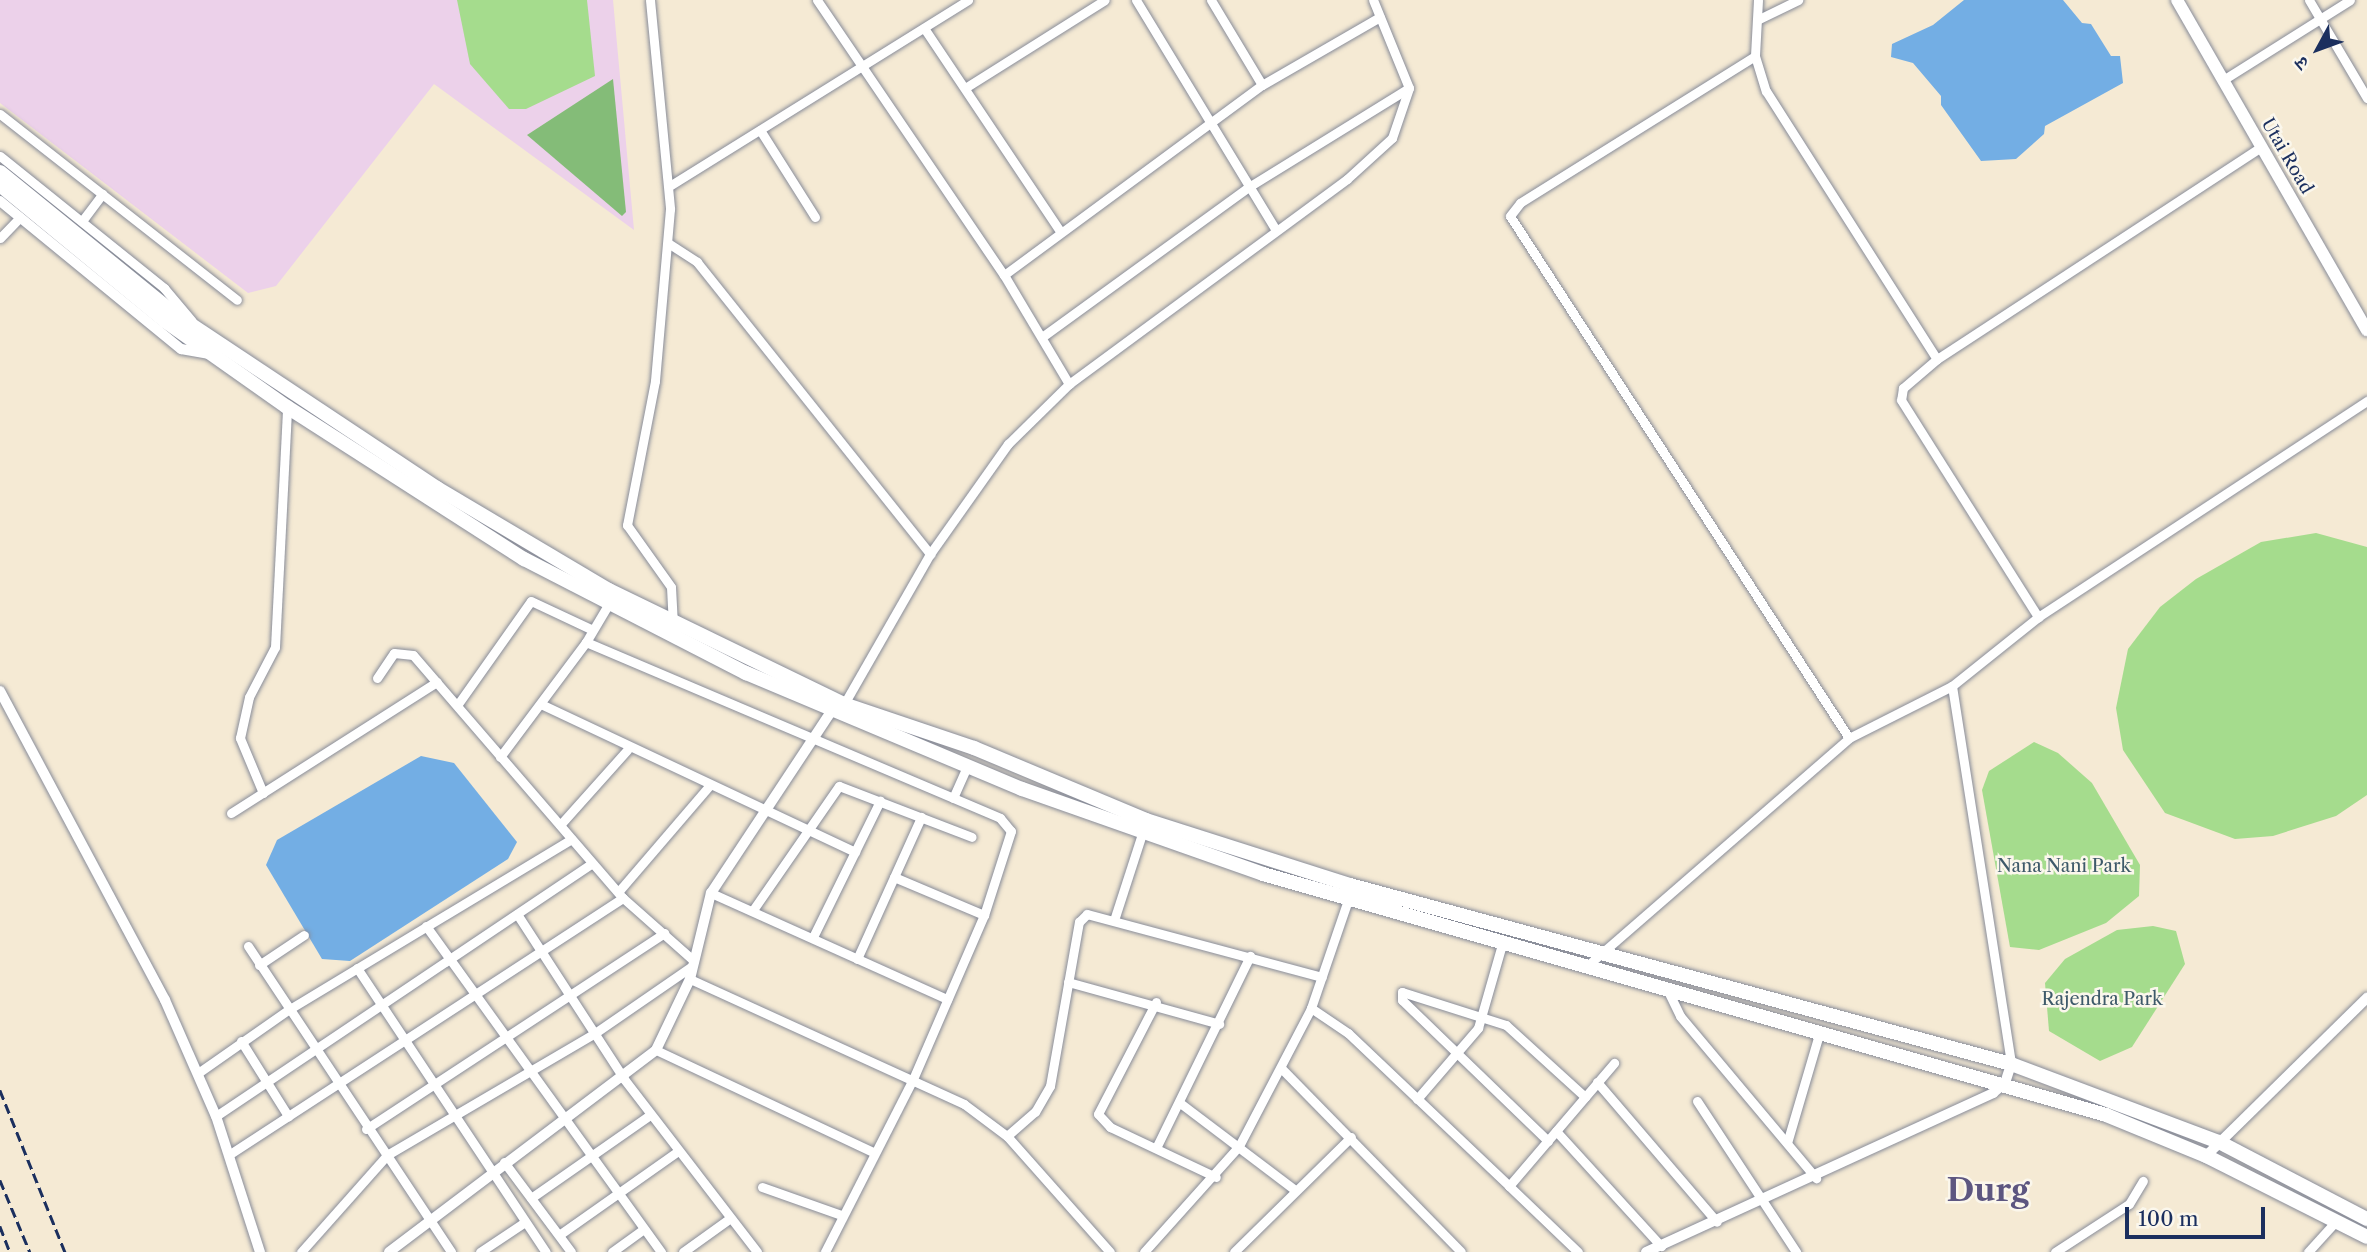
<!DOCTYPE html>
<html>
<head>
<meta charset="utf-8">
<style>
	body { margin:0 }
	#map { position:relative; width:2367px; height:1252px; overflow:hidden; background:#f5ead4; font-family:"Libre Caslon Text","Noto Serif Devanagari",serif }
	div>[style] { position:absolute }
	.built>* { inset:0; background:#ecd1ea }
	.green>* { inset:0; background:#a5dc8d }
	.forest>* { inset:0; background:#84bc78 }
	.water>* { inset:0; background:#73aee4 }
	.roads { filter:drop-shadow(0 0 2px #888c99) drop-shadow(0 0 2px #888c99) }
	.minor>* { height:9px; margin:-4.5px; padding:0 4.5px; transform-origin:4.5px; border-radius:4.5px; background:#fff }
	.tertiary>* { height:10px; margin:-5px; padding:0 5px; transform-origin:5px; border-radius:5px; background:#fff }
	.secondary>* { height:12px; margin:-6px; padding:0 6px; transform-origin:6px; border-radius:6px; background:#fff }
	.primary>* { height:14px; margin:-7px; padding:0 7px; transform-origin:7px; border-radius:7px; background:#fff }
	.rail>* { height:2.5px; margin-top:-1.25px; transform-origin:0; background:repeating-linear-gradient(90deg,#1b2f5e 0 10px,transparent 0 15px) }
	span { translate:-50% -50%; white-space:nowrap; text-align:center; line-height:1.15; -webkit-text-stroke:5px #fbf7ec; paint-order:stroke }
	.street-label { font-size:18px; color:#1b2f5e }
	.park-label { font-size:18px; color:#3e5a6a }
	.town-label { font-size:32px; color:#5d5680; font-weight:700 }
	.north { position:absolute; left:2283px; top:14px; width:70px; height:70px; -webkit-text-stroke:5px #fbf7ec; paint-order:stroke; rotate:229deg; font-size:19px; font-weight:700; line-height:28px; text-align:center; color:#1b2f5e }
	.north::after { content:''; display:block; margin:auto; width:24px; height:32px; background:#1b2f5e; clip-path:polygon(50% 0,100% 100%,50% 72%,0 100%) }
	.scale { position:absolute; left:2125px; top:1207px; width:140px; height:32px; box-sizing:border-box; border:4px solid #1b2f5e; border-top:0; padding-left:9px; font-size:21px; line-height:24px; white-space:nowrap; color:#1b2f5e; -webkit-text-stroke:5px #fbf7ec; paint-order:stroke }
</style>
</head>
<body>
<div id="map">
	<div class="built">
		<div style="clip-path:polygon(0 0,613px 0,634px 230px,434px 84px,276px 286px,248px 293px,0 103px)"></div>
	</div>
	<div class="green">
		<div style="clip-path:polygon(457px 0,587px 0,595px 76px,526px 109px,509px 109px,470px 64px)"></div>
		<div style="clip-path:polygon(2316px 533px,2367px 547px,2367px 795px,2336px 816px,2273px 836px,2235px 839px,2165px 813px,2123px 750px,2116px 708px,2128px 649px,2160px 607px,2196px 579px,2261px 542px)"></div>
		<div style="clip-path:polygon(2034px 742px,2058px 753px,2092px 783px,2140px 865px,2139px 896px,2106px 923px,2039px 950px,2010px 947px,1982px 790px,1989px 771px)"></div>
		<div style="clip-path:polygon(2153px 926px,2176px 931px,2185px 964px,2132px 1047px,2100px 1061px,2049px 1031px,2045px 983px,2065px 959px,2117px 930px)"></div>
	</div>
	<div class="forest">
		<div style="clip-path:polygon(613px 79px,626px 212px,622px 216px,527px 135px)"></div>
	</div>
	<div class="water">
		<div style="clip-path:polygon(1964px 0,2063px 0,2082px 23px,2091px 24px,2111px 56px,2120px 56px,2123px 83px,2045px 126px,2044px 134px,2016px 159px,1981px 161px,1941px 105px,1941px 96px,1913px 63px,1891px 57px,1892px 44px,1933px 25px)"></div>
		<div style="clip-path:polygon(421px 756px,454px 763px,517px 842px,508px 859px,350px 961px,322px 959px,266px 865px,277px 840px)"></div>
	</div>
	<div class="roads">
		<div class="minor">
			<div style="left:650px;top:0;width:210px;rotate:84.5deg"></div>
			<div style="left:670px;top:209px;width:173px;rotate:95deg"></div>
			<div style="left:655px;top:381px;width:147px;rotate:101deg"></div>
			<div style="left:627px;top:525px;width:76px;rotate:54.6deg"></div>
			<div style="left:671px;top:587px;width:35px;rotate:87deg"></div>
			<div style="left:817px;top:0;width:333px;rotate:55.8deg"></div>
			<div style="left:1004px;top:275px;width:127px;rotate:59.2deg"></div>
			<div style="left:1136px;top:0;width:269px;rotate:58.7deg"></div>
			<div style="left:1211px;top:0;width:99px;rotate:59deg"></div>
			<div style="left:1758px;top:0;width:56px;rotate:93.1deg"></div>
			<div style="left:1755px;top:56px;width:37px;rotate:73deg"></div>
			<div style="left:1766px;top:91px;width:318px;rotate:57.5deg"></div>
			<div style="left:1937px;top:359px;width:45px;rotate:139.5deg"></div>
			<div style="left:1903px;top:388px;width:12px;rotate:99deg"></div>
			<div style="left:1901px;top:400px;width:257px;rotate:57.7deg"></div>
			<div style="left:2309px;top:0;width:114px;rotate:59.4deg"></div>
			<div style="left:1757px;top:20px;width:46px;rotate:-26deg"></div>
			<div style="left:924px;top:28px;width:244px;rotate:56.2deg"></div>
			<div style="left:1755px;top:56px;width:277px;rotate:148deg"></div>
			<div style="left:1520px;top:203px;width:16px;rotate:128deg"></div>
			<div style="left:1510px;top:216px;width:622px;rotate:57deg"></div>
			<div style="left:2223px;top:80px;width:150px;rotate:-32.2deg"></div>
			<div style="left:965px;top:88px;width:165px;rotate:-32.2deg"></div>
			<div style="left:0;top:114px;width:301px;rotate:38.1deg"></div>
			<div style="left:760px;top:130px;width:103px;rotate:57.7deg"></div>
			<div style="left:0;top:156px;width:211px;rotate:38.8deg"></div>
			<div style="left:164px;top:288px;width:43px;rotate:49.7deg"></div>
			<div style="left:671px;top:185px;width:350px;rotate:-31.9deg"></div>
			<div style="left:82px;top:221px;width:34px;rotate:-53deg"></div>
			<div style="left:0;top:238px;width:29px;rotate:-46deg"></div>
			<div style="left:668px;top:243px;width:35px;rotate:33deg"></div>
			<div style="left:697px;top:262px;width:374px;rotate:51.4deg"></div>
			<div style="left:1004px;top:275px;width:320px;rotate:-36.4deg"></div>
			<div style="left:1262px;top:85px;width:136px;rotate:-30deg"></div>
			<div style="left:1042px;top:337px;width:253px;rotate:-36deg"></div>
			<div style="left:1247px;top:188px;width:190px;rotate:-31.7deg"></div>
			<div style="left:1937px;top:359px;width:387px;rotate:-33.2deg"></div>
			<div style="left:608px;top:605px;width:43px;rotate:120.7deg"></div>
			<div style="left:586px;top:642px;width:450px;rotate:23deg"></div>
			<div style="left:1000px;top:818px;width:17px;rotate:50deg"></div>
			<div style="left:1011px;top:831px;width:88px;rotate:107.8deg"></div>
			<div style="left:984px;top:915px;width:179px;rotate:113.4deg"></div>
			<div style="left:913px;top:1079px;width:194px;rotate:117deg"></div>
			<div style="left:377px;top:678px;width:30px;rotate:-56deg"></div>
			<div style="left:394px;top:653px;width:19px;rotate:6deg"></div>
			<div style="left:413px;top:655px;width:321px;rotate:49.2deg"></div>
			<div style="left:623px;top:898px;width:94px;rotate:41.5deg"></div>
			<div style="left:1952px;top:686px;width:383px;rotate:81.1deg"></div>
			<div style="left:458px;top:704px;width:126px;rotate:-54.7deg"></div>
			<div style="left:531px;top:601px;width:68px;rotate:25.1deg"></div>
			<div style="left:844px;top:704px;width:173px;rotate:-60.2deg"></div>
			<div style="left:930px;top:554px;width:135px;rotate:-54.7deg"></div>
			<div style="left:1008px;top:444px;width:86px;rotate:-44.5deg"></div>
			<div style="left:1069px;top:384px;width:345px;rotate:-36.4deg"></div>
			<div style="left:1347px;top:179px;width:61px;rotate:-42.3deg"></div>
			<div style="left:1392px;top:138px;width:53px;rotate:-71.2deg"></div>
			<div style="left:1409px;top:88px;width:95px;rotate:-112.2deg"></div>
			<div style="left:543px;top:705px;width:345px;rotate:25.2deg"></div>
			<div style="left:500px;top:757px;width:144px;rotate:-53.2deg"></div>
			<div style="left:263px;top:793px;width:60px;rotate:-112.7deg"></div>
			<div style="left:240px;top:738px;width:42px;rotate:-77.6deg"></div>
			<div style="left:249px;top:697px;width:56px;rotate:-62.5deg"></div>
			<div style="left:275px;top:647px;width:240px;rotate:-87.1deg"></div>
			<div style="left:953px;top:798px;width:35px;rotate:-66deg"></div>
			<div style="left:231px;top:813px;width:244px;rotate:-32.5deg"></div>
			<div style="left:560px;top:825px;width:101px;rotate:-48.2deg"></div>
			<div style="left:894px;top:877px;width:98px;rotate:22.9deg"></div>
			<div style="left:619px;top:891px;width:137px;rotate:-49.4deg"></div>
			<div style="left:711px;top:893px;width:259px;rotate:24.2deg"></div>
			<div style="left:753px;top:910px;width:151px;rotate:-55.3deg"></div>
			<div style="left:839px;top:786px;width:142px;rotate:21deg"></div>
			<div style="left:517px;top:914px;width:197px;rotate:57deg"></div>
			<div style="left:624px;top:1079px;width:218px;rotate:52.4deg"></div>
			<div style="left:1115px;top:917px;width:87px;rotate:-72deg"></div>
			<div style="left:426px;top:926px;width:402px;rotate:54.2deg"></div>
			<div style="left:813px;top:937px;width:152px;rotate:-63.8deg"></div>
			<div style="left:248px;top:946px;width:367px;rotate:56.4deg"></div>
			<div style="left:857px;top:959px;width:156px;rotate:-65.7deg"></div>
			<div style="left:259px;top:965px;width:54px;rotate:-33.7deg"></div>
			<div style="left:1587px;top:966px;width:347px;rotate:-41deg"></div>
			<div style="left:1849px;top:738px;width:115px;rotate:-26.8deg"></div>
			<div style="left:1952px;top:686px;width:110px;rotate:-38.7deg"></div>
			<div style="left:2038px;top:617px;width:394px;rotate:-33.3deg"></div>
			<div style="left:357px;top:968px;width:341px;rotate:56.4deg"></div>
			<div style="left:690px;top:979px;width:301px;rotate:24.5deg"></div>
			<div style="left:964px;top:1104px;width:54px;rotate:36.7deg"></div>
			<div style="left:1007px;top:1136px;width:155px;rotate:48.4deg"></div>
			<div style="left:1068px;top:982px;width:157px;rotate:15.5deg"></div>
			<div style="left:1666px;top:987px;width:32px;rotate:64deg"></div>
			<div style="left:1680px;top:1016px;width:212px;rotate:50deg"></div>
			<div style="left:1156px;top:1002px;width:126px;rotate:117.4deg"></div>
			<div style="left:1098px;top:1114px;width:18px;rotate:47deg"></div>
			<div style="left:1110px;top:1127px;width:117px;rotate:25.3deg"></div>
			<div style="left:1311px;top:1008px;width:45px;rotate:34deg"></div>
			<div style="left:1348px;top:1033px;width:222px;rotate:43.5deg"></div>
			<div style="left:241px;top:1041px;width:89px;rotate:57.9deg"></div>
			<div style="left:656px;top:1050px;width:240px;rotate:25.2deg"></div>
			<div style="left:1281px;top:1068px;width:257px;rotate:45.6deg"></div>
			<div style="left:198px;top:1073px;width:110px;rotate:-35deg"></div>
			<div style="left:288px;top:1010px;width:331px;rotate:-31.1deg"></div>
			<div style="left:1597px;top:1082px;width:184px;rotate:49.4deg"></div>
			<div style="left:1417px;top:1099px;width:94px;rotate:-49.3deg"></div>
			<div style="left:1478px;top:1028px;width:91px;rotate:-74deg"></div>
			<div style="left:1697px;top:1101px;width:181px;rotate:56.7deg"></div>
			<div style="left:1180px;top:1103px;width:144px;rotate:37.1deg"></div>
			<div style="left:216px;top:1116px;width:453px;rotate:-33.9deg"></div>
			<div style="left:366px;top:1129px;width:357px;rotate:-33.3deg"></div>
			<div style="left:1556px;top:1131px;width:156px;rotate:47.6deg"></div>
			<div style="left:1007px;top:1136px;width:37px;rotate:-41deg"></div>
			<div style="left:1035px;top:1112px;width:30px;rotate:-60deg"></div>
			<div style="left:1050px;top:1086px;width:167px;rotate:-80deg"></div>
			<div style="left:1079px;top:922px;width:11px;rotate:-45deg"></div>
			<div style="left:1087px;top:914px;width:243px;rotate:15deg"></div>
			<div style="left:1548px;top:1141px;width:203px;rotate:-136deg"></div>
			<div style="left:1402px;top:1000px;width:8px;rotate:-90deg"></div>
			<div style="left:1402px;top:992px;width:109px;rotate:17.6deg"></div>
			<div style="left:1506px;top:1025px;width:107px;rotate:42.3deg"></div>
			<div style="left:1787px;top:1143px;width:117px;rotate:-73.6deg"></div>
			<div style="left:1156px;top:1148px;width:214px;rotate:-63.9deg"></div>
			<div style="left:230px;top:1154px;width:469px;rotate:-33.1deg"></div>
			<div style="left:504px;top:1162px;width:112px;rotate:53.3deg"></div>
			<div style="left:762px;top:1187px;width:84px;rotate:19.5deg"></div>
			<div style="left:531px;top:1198px;width:145px;rotate:-34.9deg"></div>
			<div style="left:559px;top:1235px;width:146px;rotate:-35.2deg"></div>
			<div style="left:301px;top:1252px;width:130px;rotate:-48.4deg"></div>
			<div style="left:387px;top:1155px;width:241px;rotate:-30.4deg"></div>
			<div style="left:595px;top:1033px;width:118px;rotate:-34.6deg"></div>
			<div style="left:480px;top:1252px;width:54px;rotate:-33.7deg"></div>
			<div style="left:612px;top:1252px;width:39px;rotate:-36deg"></div>
			<div style="left:683px;top:1252px;width:57px;rotate:-35.7deg"></div>
			<div style="left:1144px;top:1252px;width:142px;rotate:-48.1deg"></div>
			<div style="left:1239px;top:1146px;width:156px;rotate:-62.4deg"></div>
			<div style="left:1311px;top:1008px;width:117px;rotate:-71.1deg"></div>
			<div style="left:1234px;top:1252px;width:164px;rotate:-44.5deg"></div>
			<div style="left:1578px;top:1252px;width:95px;rotate:-136.3deg"></div>
			<div style="left:1509px;top:1186px;width:162px;rotate:-49.5deg"></div>
			<div style="left:2055px;top:1252px;width:88px;rotate:-33deg"></div>
			<div style="left:2129px;top:1204px;width:27px;rotate:-59deg"></div>
			<div style="left:2308px;top:1252px;width:43px;rotate:-47.8deg"></div>
		</div>
		<div class="tertiary">
			<div style="left:0;top:201px;width:234px;rotate:39.3deg"></div>
			<div style="left:181px;top:349px;width:29px;rotate:10deg"></div>
			<div style="left:0;top:691px;width:350px;rotate:61.9deg"></div>
			<div style="left:165px;top:1000px;width:127px;rotate:66.3deg"></div>
			<div style="left:216px;top:1116px;width:143px;rotate:72.1deg"></div>
			<div style="left:2206px;top:1156px;width:226px;rotate:-44.5deg"></div>
			<div style="left:389px;top:1252px;width:335px;rotate:-37.1deg"></div>
			<div style="left:656px;top:1050px;width:79px;rotate:-64.4deg"></div>
			<div style="left:690px;top:979px;width:89px;rotate:-76.3deg"></div>
			<div style="left:711px;top:893px;width:223px;rotate:-56.5deg"></div>
			<div style="left:1646px;top:1252px;width:382px;rotate:-24.6deg"></div>
			<div style="left:1993px;top:1093px;width:16px;rotate:-40deg"></div>
			<div style="left:2005px;top:1083px;width:20px;rotate:-72deg"></div>
		</div>
		<div class="secondary">
			<div style="left:2177px;top:0;width:381px;rotate:60.1deg"></div>
		</div>
		<div class="primary">
			<div style="left:0;top:172px;width:222px;rotate:39.1deg"></div>
			<div style="left:172px;top:312px;width:318px;rotate:33.6deg"></div>
			<div style="left:437px;top:488px;width:200px;rotate:30.7deg"></div>
			<div style="left:609px;top:590px;width:261px;rotate:25.9deg"></div>
			<div style="left:844px;top:704px;width:137px;rotate:18.7deg"></div>
			<div style="left:974px;top:748px;width:186px;rotate:22.7deg"></div>
			<div style="left:1146px;top:820px;width:214px;rotate:17.7deg"></div>
			<div style="left:1350px;top:885px;width:685px;rotate:15.15deg"></div>
			<div style="left:2011px;top:1064px;width:222px;rotate:20.6deg"></div>
			<div style="left:2219px;top:1142px;width:167px;rotate:27.5deg"></div>
			<div style="left:0;top:185px;width:214px;rotate:39.5deg"></div>
			<div style="left:165px;top:321px;width:149px;rotate:35.2deg"></div>
			<div style="left:287px;top:407px;width:282px;rotate:32.7deg"></div>
			<div style="left:524px;top:559px;width:250px;rotate:27.2deg"></div>
			<div style="left:746px;top:673px;width:299px;rotate:22.8deg"></div>
			<div style="left:1022px;top:789px;width:256px;rotate:19.4deg"></div>
			<div style="left:1263px;top:874px;width:877px;rotate:15.95deg"></div>
			<div style="left:2106px;top:1115px;width:108px;rotate:22.3deg"></div>
			<div style="left:2206px;top:1156px;width:180px;rotate:26.7deg"></div>
		</div>
	</div>
	<div class="rail">
		<div style="left:0;top:1090px;width:175px;rotate:68.1deg"></div>
		<div style="left:0;top:1180px;width:78px;rotate:67.4deg"></div>
		<div style="left:0;top:1226px;width:28px;rotate:69deg"></div>
	</div>
	<div class="street-label">
		<span style="left:2287px;top:156px;rotate:60deg">Utai Road</span>
	</div>
	<div class="park-label">
		<span style="left:2064px;top:866px">Nana Nani Park</span>
		<span style="left:2102px;top:999px">Rajendra Park</span>
	</div>
	<div class="town-label">
		<span style="left:1988px;top:1190px">Durg</span>
	</div>
	<div class="north">उ</div>
	<div class="scale">100 m</div>
</div>
</body>
</html>
